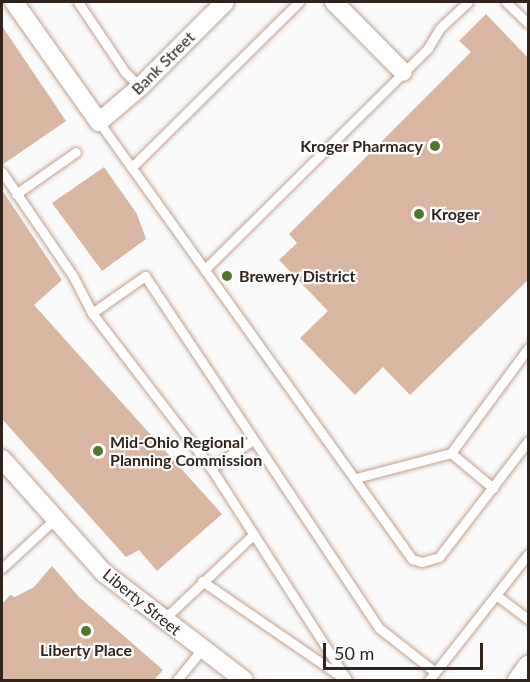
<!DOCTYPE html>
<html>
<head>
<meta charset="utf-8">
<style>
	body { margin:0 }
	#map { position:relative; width:530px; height:682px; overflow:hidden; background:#fafafa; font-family:Lato,sans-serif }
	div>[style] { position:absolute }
	.building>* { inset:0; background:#d9b6a1 }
	.roads { filter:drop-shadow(0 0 2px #c1a18e) drop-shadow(0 0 2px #c1a18e) }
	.lane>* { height:9px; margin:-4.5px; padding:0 4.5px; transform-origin:4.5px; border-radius:4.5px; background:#fff }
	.street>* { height:18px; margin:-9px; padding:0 9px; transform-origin:9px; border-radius:9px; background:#fff }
	.dots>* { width:16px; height:16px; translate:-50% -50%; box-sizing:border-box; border:3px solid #fff; border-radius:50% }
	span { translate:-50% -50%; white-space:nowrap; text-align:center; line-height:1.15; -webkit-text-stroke:4.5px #fff; paint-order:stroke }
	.street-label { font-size:16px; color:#31241d }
	.poi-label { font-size:16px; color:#31241d; font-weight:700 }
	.right { translate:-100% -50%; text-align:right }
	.left { translate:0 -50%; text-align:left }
	.frame { position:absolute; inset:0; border:3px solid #31241d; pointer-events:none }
	.scale { position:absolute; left:323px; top:643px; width:160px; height:27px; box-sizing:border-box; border:3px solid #31241d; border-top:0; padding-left:8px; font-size:18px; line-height:21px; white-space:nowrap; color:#31241d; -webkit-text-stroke:4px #fff; paint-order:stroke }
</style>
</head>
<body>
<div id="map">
	<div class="building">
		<div style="clip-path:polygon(486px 14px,528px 58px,528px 280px,410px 395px,383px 367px,355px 395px,300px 338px,328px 311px,279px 260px,297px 243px,289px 234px,471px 52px,459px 41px)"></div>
		<div style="clip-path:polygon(2px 26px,66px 121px,2px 165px)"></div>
		<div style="clip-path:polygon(104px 167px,137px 214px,146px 239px,102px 271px,52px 203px)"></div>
		<div style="clip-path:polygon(2px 190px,62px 280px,34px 305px,222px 514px,157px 571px,139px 550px,126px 557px,2px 419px)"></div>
		<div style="clip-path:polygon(52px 566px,79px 597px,163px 670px,153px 681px,2px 681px,2px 604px,10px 595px,15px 597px,34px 587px)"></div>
	</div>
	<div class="roads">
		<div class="lane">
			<div style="left:78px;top:2px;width:84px;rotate:56.1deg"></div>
			<div style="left:125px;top:72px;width:21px;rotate:45deg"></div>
			<div style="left:506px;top:2px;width:30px;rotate:44deg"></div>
			<div style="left:99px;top:122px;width:538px;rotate:54.39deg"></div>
			<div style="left:412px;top:559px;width:10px;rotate:17deg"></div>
			<div style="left:422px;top:562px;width:18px;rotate:-16deg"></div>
			<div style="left:439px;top:557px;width:146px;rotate:-52.5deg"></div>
			<div style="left:132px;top:167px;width:235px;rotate:-44.7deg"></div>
			<div style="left:2px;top:172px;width:126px;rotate:55.7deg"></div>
			<div style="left:73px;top:276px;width:42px;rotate:62.8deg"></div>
			<div style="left:92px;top:313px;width:195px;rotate:52.5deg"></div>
			<div style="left:211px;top:468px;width:252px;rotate:57.3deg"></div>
			<div style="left:16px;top:194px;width:73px;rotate:-35deg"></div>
			<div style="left:205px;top:269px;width:314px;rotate:-44.7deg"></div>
			<div style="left:428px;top:48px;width:23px;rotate:-59deg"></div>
			<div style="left:440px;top:28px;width:38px;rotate:-43deg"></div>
			<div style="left:92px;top:313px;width:65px;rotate:-34.9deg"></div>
			<div style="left:145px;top:276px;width:423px;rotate:56.4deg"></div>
			<div style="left:379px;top:628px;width:71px;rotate:38.2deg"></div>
			<div style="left:451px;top:453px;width:130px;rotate:-53.7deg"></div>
			<div style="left:211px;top:468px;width:50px;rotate:-33.7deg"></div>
			<div style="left:356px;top:478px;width:98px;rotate:-14.7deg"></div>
			<div style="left:451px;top:453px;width:55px;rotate:39.8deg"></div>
			<div style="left:2px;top:568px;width:72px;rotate:-42.8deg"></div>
			<div style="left:202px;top:581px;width:166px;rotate:34.5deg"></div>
			<div style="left:496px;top:595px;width:40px;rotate:37deg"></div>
			<div style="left:163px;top:620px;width:125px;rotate:-43.4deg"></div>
			<div style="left:177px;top:680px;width:40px;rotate:-51deg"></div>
			<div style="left:429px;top:680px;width:160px;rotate:-51.8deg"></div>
		</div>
		<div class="street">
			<div style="left:14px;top:2px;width:147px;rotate:54.7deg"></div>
			<div style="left:99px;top:122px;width:54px;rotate:-40.5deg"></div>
			<div style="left:140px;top:87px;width:120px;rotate:-45deg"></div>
			<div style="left:334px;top:2px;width:98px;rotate:45.4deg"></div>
			<div style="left:2px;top:459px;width:153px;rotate:48.2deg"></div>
			<div style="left:104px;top:573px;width:176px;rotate:37.4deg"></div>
			<div style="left:517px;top:680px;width:19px;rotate:-54deg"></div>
		</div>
	</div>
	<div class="dots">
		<div style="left:435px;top:146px;background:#54752d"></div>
		<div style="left:419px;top:214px;background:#54752d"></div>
		<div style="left:227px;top:276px;background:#54752d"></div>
		<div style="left:98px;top:451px;background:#54752d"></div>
		<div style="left:86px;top:631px;background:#54752d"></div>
	</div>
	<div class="street-label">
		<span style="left:163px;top:63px;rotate:-45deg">Bank Street</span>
		<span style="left:142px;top:602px;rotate:39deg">Liberty Street</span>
	</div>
	<div class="poi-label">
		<span class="right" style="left:423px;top:146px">Kroger Pharmacy</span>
		<span class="left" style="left:431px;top:214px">Kroger</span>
		<span class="left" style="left:239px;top:276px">Brewery District</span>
		<span class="left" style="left:110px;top:451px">Mid-Ohio Regional<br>Planning Commission</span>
		<span style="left:86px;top:650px">Liberty Place</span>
	</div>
	<div class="frame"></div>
	<div class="scale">50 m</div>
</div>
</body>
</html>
